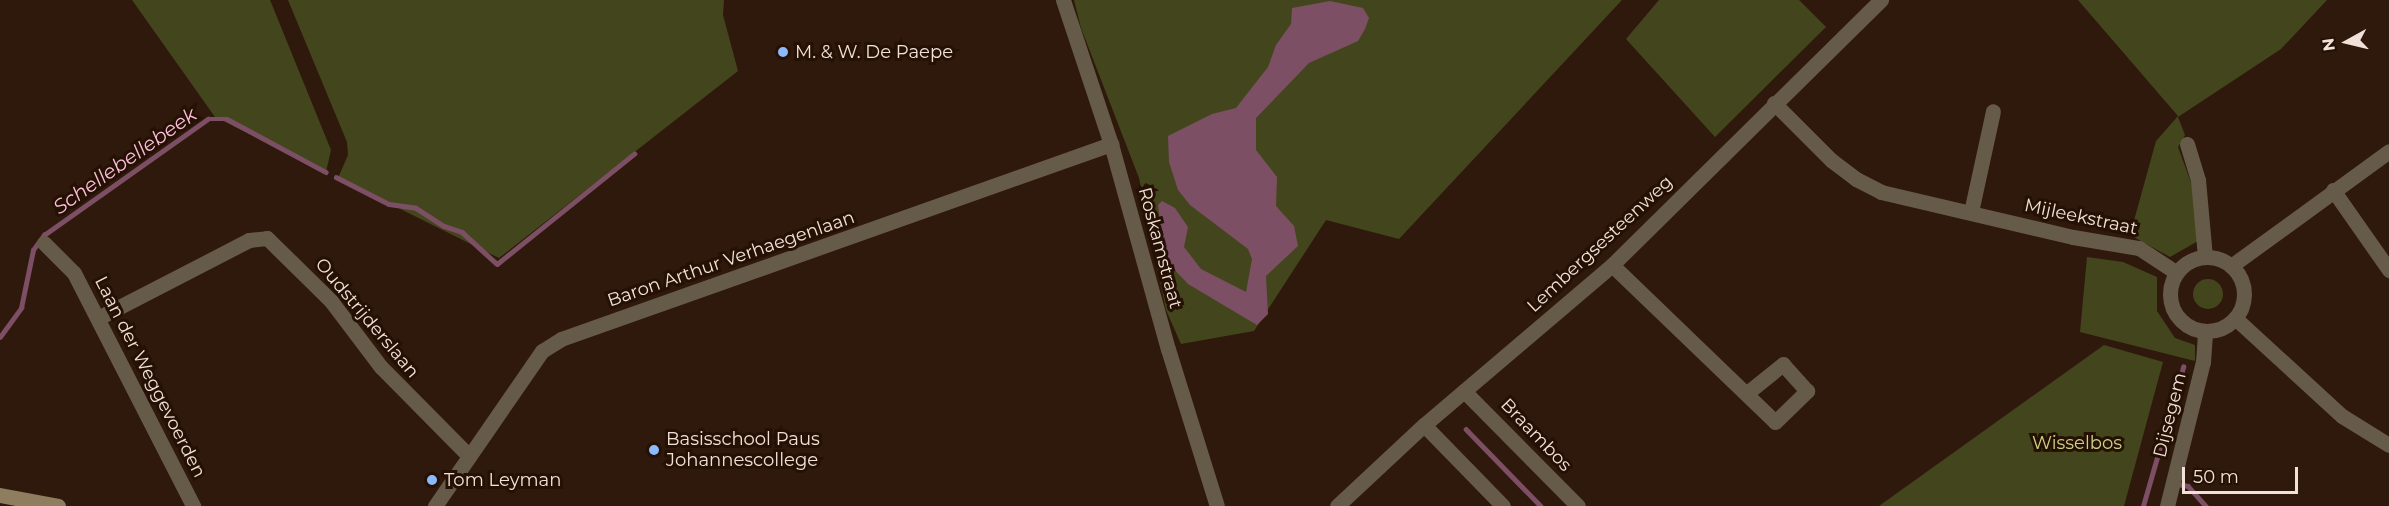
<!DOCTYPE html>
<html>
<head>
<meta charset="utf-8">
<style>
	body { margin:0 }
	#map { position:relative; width:2389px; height:506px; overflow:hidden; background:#2f190c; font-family:Montserrat,sans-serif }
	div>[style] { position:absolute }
	.green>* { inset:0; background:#43461d }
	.round { border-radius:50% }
	.water>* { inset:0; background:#7d4f65 }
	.stream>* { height:4.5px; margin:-2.25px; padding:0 2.25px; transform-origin:2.25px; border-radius:2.25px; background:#7d4f65 }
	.minor>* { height:15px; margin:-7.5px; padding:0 7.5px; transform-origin:7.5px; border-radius:7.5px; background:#665b49 }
	.minor>.ring { margin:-7.5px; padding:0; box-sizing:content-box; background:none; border:15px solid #665b49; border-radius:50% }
	.tertiary>* { height:15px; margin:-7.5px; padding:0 7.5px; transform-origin:7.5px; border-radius:7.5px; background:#665b49 }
	.secondary>* { height:15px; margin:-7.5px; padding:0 7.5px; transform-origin:7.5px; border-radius:7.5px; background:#8e7d5f }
	.dots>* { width:16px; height:16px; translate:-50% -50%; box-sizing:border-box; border:3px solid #251004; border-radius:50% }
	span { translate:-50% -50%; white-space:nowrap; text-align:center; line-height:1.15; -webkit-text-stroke:6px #251004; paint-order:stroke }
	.poi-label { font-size:18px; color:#f1e1d9 }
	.left { translate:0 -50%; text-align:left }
	.street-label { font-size:18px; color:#f1e1d9 }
	.park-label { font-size:18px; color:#cdd385 }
	.water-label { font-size:20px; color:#fcbeda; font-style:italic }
	.north { position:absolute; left:2317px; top:12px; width:60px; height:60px; -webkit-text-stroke:4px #251004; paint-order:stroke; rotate:262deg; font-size:16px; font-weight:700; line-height:24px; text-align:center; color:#f1e1d9 }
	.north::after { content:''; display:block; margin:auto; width:21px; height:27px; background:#f1e1d9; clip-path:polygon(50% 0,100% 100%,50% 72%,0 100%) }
	.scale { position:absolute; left:2182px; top:467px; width:116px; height:27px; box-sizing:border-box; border:3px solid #f1e1d9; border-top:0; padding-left:8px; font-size:18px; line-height:21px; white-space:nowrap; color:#f1e1d9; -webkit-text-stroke:4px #251004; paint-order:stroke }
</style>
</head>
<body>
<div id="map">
	<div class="green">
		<div style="clip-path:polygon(132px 0,270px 0,331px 150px,326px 172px,215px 117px)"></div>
		<div style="clip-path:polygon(288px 0,724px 0,723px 15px,738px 71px,499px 258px,338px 178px,348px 155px,347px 142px)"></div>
		<div style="clip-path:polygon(1074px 0,1622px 0,1399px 239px,1326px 220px,1254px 331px,1181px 344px,1166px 310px,1139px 178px,1081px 28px)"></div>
		<div style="clip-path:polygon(1659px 0,1799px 0,1826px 27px,1715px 137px,1626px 39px)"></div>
		<div style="clip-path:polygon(2078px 0,2327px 0,2281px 49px,2178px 117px,2185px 135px,2178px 147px,2193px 188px,2198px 241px,2170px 257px,2130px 235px,2156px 141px,2178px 116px)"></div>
		<div style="clip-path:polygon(2087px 257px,2123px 262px,2157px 277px,2157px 311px,2175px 338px,2195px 345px,2195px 361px,2080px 332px)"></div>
		<div class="round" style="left:2193px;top:279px;width:30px;height:30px"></div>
		<div style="clip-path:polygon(2104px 345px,2163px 362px,2124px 506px,1879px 506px)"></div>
	</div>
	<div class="water">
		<div style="clip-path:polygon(1330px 1px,1363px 8px,1369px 18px,1365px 29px,1358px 41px,1309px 63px,1256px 118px,1256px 150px,1277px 177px,1276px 206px,1294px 226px,1298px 246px,1266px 276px,1268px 314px,1257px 325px,1188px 284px,1170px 265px,1163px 243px,1158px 205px,1162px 201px,1175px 208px,1188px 227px,1184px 247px,1201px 269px,1246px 292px,1252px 259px,1248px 249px,1190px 205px,1178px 190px,1169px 162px,1168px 136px,1212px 114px,1236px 108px,1268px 67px,1276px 45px,1291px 24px,1292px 8px)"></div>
	</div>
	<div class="stream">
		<div style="left:336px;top:177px;width:59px;rotate:27deg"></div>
		<div style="left:389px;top:204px;width:27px;rotate:8deg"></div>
		<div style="left:416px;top:208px;width:33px;rotate:33deg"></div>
		<div style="left:444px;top:226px;width:19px;rotate:18deg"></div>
		<div style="left:462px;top:232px;width:47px;rotate:42.4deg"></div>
		<div style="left:497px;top:264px;width:176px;rotate:-38.8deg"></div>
		<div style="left:0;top:337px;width:36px;rotate:-54deg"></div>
		<div style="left:21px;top:308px;width:59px;rotate:-78.3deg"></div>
		<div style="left:33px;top:250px;width:19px;rotate:-54deg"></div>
		<div style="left:44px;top:235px;width:201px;rotate:-35.3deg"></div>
		<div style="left:208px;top:119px;width:19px"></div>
		<div style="left:227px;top:119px;width:112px;rotate:28.2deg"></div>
		<div style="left:1466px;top:429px;width:107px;rotate:45.8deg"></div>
		<div style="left:2178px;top:484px;width:10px;rotate:11deg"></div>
		<div style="left:2188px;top:486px;width:27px;rotate:48deg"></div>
		<div style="left:2143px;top:506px;width:145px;rotate:-73.9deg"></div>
	</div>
	<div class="minor">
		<div style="left:1063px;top:0;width:152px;rotate:71.6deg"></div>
		<div style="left:1111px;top:144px;width:213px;rotate:74.5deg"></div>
		<div style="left:1168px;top:349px;width:164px;rotate:72.7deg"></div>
		<div style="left:1774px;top:103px;width:81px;rotate:45deg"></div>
		<div style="left:1831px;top:160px;width:31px;rotate:37deg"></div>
		<div style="left:1856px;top:179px;width:28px;rotate:27deg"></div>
		<div style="left:1881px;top:192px;width:197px;rotate:13.2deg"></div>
		<div style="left:2073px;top:237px;width:67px;rotate:9.5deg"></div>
		<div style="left:2139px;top:248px;width:45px;rotate:33.3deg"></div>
		<div style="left:2187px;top:144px;width:38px;rotate:73deg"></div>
		<div style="left:2198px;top:180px;width:77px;rotate:84.8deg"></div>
		<div style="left:2333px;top:190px;width:98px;rotate:55deg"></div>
		<div style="left:1971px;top:212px;width:103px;rotate:-77.7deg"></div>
		<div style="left:44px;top:243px;width:42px;rotate:45deg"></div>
		<div style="left:74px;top:273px;width:262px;rotate:62.9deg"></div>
		<div class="ring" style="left:2170px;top:257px;width:59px;height:59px"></div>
		<div style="left:1612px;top:265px;width:226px;rotate:43.9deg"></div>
		<div style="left:1775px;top:422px;width:45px;rotate:-44.1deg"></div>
		<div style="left:1807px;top:391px;width:36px;rotate:-132deg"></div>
		<div style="left:1783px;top:364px;width:46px;rotate:141.1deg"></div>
		<div style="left:2231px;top:266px;width:195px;rotate:-36deg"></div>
		<div style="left:98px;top:318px;width:170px;rotate:-27.3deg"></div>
		<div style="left:249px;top:240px;width:18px;rotate:-6deg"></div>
		<div style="left:267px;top:238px;width:90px;rotate:44.5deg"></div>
		<div style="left:331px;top:301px;width:83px;rotate:52.9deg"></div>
		<div style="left:381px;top:367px;width:125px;rotate:45.3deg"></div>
		<div style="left:2235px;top:318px;width:145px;rotate:42.5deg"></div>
		<div style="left:2342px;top:416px;width:55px;rotate:31.7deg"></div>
		<div style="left:1464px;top:391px;width:162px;rotate:45.3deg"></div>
		<div style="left:1424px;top:425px;width:113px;rotate:45.7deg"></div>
		<div style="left:435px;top:506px;width:188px;rotate:-55.4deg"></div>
		<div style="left:542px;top:351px;width:22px;rotate:-32deg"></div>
		<div style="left:561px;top:339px;width:584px;rotate:-19.52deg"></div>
		<div style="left:2167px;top:506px;width:148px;rotate:-76deg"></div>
		<div style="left:2203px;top:362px;width:31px;rotate:-86deg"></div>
	</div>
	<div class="tertiary">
		<div style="left:1337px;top:506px;width:119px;rotate:-43deg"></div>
		<div style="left:1424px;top:425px;width:247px;rotate:-40.4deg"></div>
		<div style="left:1612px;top:265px;width:378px;rotate:-44.6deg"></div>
	</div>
	<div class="secondary">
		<div style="left:0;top:495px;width:59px;rotate:10.7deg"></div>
	</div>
	<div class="dots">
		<div style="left:783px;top:52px;background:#8cb9fc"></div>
		<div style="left:654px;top:450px;background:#8cb9fc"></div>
		<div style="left:432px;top:480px;background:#8cb9fc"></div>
	</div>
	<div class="poi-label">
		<span class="left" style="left:795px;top:52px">M. &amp; W. De Paepe</span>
		<span class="left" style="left:666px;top:450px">Basisschool Paus<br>Johannescollege</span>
		<span class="left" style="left:444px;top:480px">Tom Leyman</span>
	</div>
	<div class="street-label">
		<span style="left:2081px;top:217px;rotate:12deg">Mijleekstraat</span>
		<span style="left:1600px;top:244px;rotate:-43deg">Lembergsesteenweg</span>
		<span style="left:1160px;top:248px;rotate:75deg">Roskamstraat</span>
		<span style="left:731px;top:259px;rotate:-19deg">Baron Arthur Verhaegenlaan</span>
		<span style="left:367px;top:318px;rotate:50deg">Oudstrijderslaan</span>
		<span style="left:150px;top:377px;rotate:63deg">Laan der Weggevoerden</span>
		<span style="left:2170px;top:415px;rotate:-76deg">Dijsegem</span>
		<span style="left:1536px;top:435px;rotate:46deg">Braambos</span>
	</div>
	<div class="park-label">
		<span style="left:2077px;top:443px">Wisselbos</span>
	</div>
	<div class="water-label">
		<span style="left:125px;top:161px;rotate:-35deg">Schellebellebeek</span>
	</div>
	<div class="north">N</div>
	<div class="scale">50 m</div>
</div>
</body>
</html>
